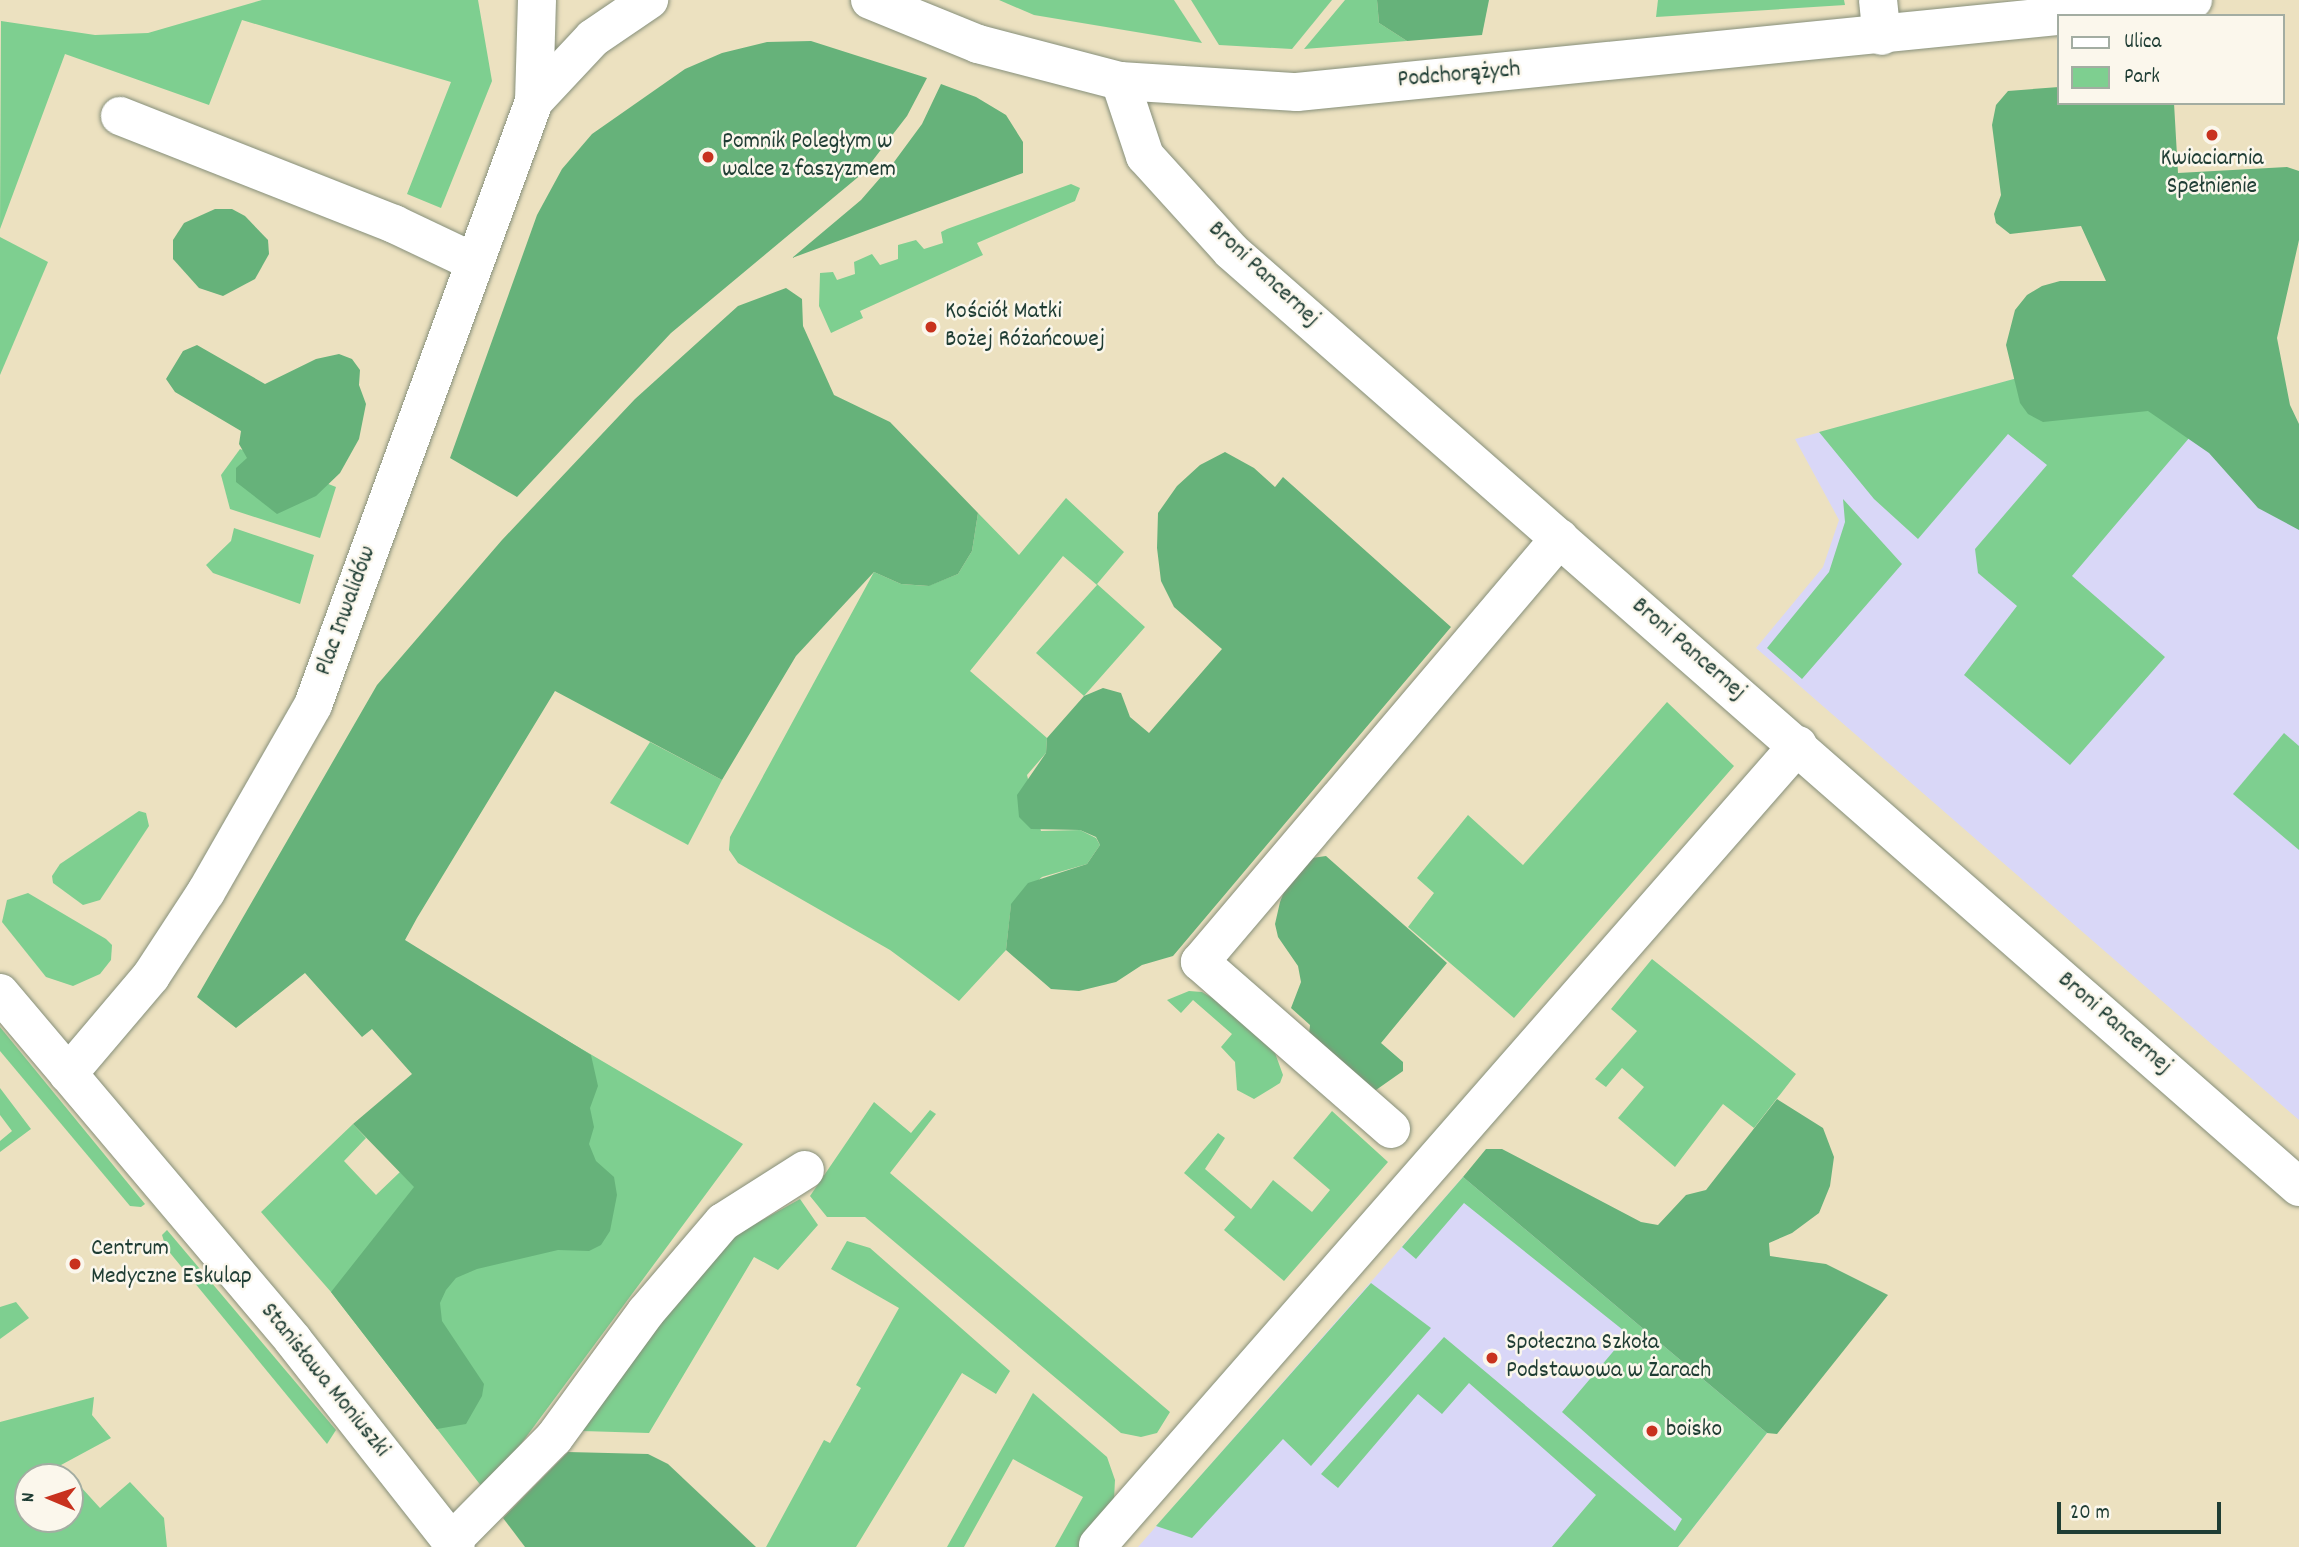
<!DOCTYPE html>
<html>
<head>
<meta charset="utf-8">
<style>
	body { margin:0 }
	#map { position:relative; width:2299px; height:1547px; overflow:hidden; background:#ece1c0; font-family:Dekko,sans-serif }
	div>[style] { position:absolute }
	.built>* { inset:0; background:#d9d7f7 }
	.green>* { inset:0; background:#7ecf90 }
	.forest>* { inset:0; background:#66b27a }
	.roads { filter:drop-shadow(0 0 2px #868f7a) drop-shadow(0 0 2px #868f7a) }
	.minor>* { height:38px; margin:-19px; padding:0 19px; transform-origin:19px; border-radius:19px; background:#fff }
	.dots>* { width:19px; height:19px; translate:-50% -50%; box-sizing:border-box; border:4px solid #fbf7ec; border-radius:50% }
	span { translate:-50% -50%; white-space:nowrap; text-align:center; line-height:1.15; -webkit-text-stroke:5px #fbf7ec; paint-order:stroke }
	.street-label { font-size:24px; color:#1f3d34 }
	.poi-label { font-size:24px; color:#1f3d34 }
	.left { translate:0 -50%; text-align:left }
	.legend { position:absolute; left:2057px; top:14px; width:228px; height:91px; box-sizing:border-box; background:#fbf7ec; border:2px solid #a3ada2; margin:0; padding:9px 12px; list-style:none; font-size:21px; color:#1f3d34 }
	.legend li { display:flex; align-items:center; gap:14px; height:35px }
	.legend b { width:35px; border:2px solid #a3ada2 }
	.north { position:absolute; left:14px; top:1463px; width:70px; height:70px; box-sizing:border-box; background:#fbf7ec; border:2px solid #a3ada2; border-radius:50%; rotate:272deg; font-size:19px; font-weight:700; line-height:28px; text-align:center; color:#1f3d34 }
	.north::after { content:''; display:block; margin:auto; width:24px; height:32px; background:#c8321e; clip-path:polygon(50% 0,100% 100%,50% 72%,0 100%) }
	.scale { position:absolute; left:2057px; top:1502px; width:164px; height:32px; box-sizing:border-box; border:4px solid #1f3d34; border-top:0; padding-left:9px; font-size:21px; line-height:24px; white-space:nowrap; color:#1f3d34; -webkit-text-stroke:5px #fbf7ec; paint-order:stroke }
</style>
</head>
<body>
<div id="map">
	<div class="built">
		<div style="clip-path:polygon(2146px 343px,2299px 486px,2299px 1120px,1756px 648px,1823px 567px,1839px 520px,1795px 439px)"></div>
		<div style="clip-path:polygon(1463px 1177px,1767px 1433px,1678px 1547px,1138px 1547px)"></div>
	</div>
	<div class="green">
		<div style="clip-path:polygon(262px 0,478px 0,492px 81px,441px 208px,407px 194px,451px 82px,242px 20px,209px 105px,65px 54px,0 229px,1px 21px,95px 35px,148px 33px)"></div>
		<div style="clip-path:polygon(999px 0,1174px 0,1202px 43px,1034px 15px)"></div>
		<div style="clip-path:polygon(1191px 0,1332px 0,1292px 49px,1219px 45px)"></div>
		<div style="clip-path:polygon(1345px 0,1377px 0,1379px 23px,1407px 41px,1304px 49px)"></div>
		<div style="clip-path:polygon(1658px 0,1844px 0,1845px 5px,1656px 17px)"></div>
		<div style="clip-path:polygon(1071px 184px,1080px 188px,1075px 201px,977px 243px,983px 255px,860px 311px,863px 318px,831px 333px,819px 306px,820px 273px,833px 272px,837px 280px,855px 274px,854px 262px,872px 254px,880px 265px,898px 259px,898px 245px,916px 240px,924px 249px,943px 243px,941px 232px,947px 229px)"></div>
		<div style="clip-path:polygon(0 237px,48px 262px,0 375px)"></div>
		<div style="clip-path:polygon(2146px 343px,2212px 411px,2072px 576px,2165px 657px,2070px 765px,1964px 675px,2017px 606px,1978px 573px,1975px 549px,2047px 465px,2008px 434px,1918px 539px,1874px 499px,1819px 432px)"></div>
		<div style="clip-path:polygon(240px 449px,336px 487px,320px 538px,230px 509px,221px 475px)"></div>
		<div style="clip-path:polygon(1066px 498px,1124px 552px,1097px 584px,1145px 627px,1084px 696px,1036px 653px,1097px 585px,1063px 556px,970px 671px,1047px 738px,1046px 753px,1027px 775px,1041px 831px,1080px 830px,1096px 838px,1100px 845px,1087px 864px,1042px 877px,1011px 905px,1006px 950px,959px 1001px,890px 950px,738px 863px,729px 850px,730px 837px,874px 572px,901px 584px,928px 586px,958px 574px,972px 551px,978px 513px,1019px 555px)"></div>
		<div style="clip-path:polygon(1843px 499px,1902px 564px,1802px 679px,1767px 648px,1829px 572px,1845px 522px)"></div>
		<div style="clip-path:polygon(234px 528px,314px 555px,300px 604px,213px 573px,206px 565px,231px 541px)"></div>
		<div style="clip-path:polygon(1667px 702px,1734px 766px,1514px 1018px,1408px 927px,1434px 893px,1417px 878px,1468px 815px,1523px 865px)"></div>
		<div style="clip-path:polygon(2284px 733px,2299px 746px,2299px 850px,2233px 794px)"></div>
		<div style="clip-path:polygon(650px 742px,722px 780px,688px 845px,610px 803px)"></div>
		<div style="clip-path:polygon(139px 811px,146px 813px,149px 826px,100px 900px,83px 905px,53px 883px,52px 876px,60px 864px)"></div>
		<div style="clip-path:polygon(28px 893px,106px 939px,112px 945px,111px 960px,100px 974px,73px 986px,46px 977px,2px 922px,7px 900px)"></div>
		<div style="clip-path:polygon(1652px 959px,1796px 1074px,1754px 1128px,1723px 1104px,1675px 1167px,1618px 1118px,1644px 1087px,1622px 1068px,1606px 1087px,1595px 1079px,1637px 1031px,1611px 1009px)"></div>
		<div style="clip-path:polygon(1189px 991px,1202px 992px,1216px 1000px,1275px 1053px,1283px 1075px,1280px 1083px,1254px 1099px,1237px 1090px,1235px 1062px,1221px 1047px,1232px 1034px,1193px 1000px,1181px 1013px,1167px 1000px)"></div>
		<div style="clip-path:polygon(541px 1025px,743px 1144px,504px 1467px,482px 1487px,331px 1292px,261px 1212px,353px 1124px,366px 1138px,344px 1161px,376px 1195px,400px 1172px,414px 1186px)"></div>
		<div style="clip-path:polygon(0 1027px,145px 1204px,141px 1207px,130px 1206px,0 1051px)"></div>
		<div style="clip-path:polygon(0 1088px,31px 1129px,0 1152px,0 1141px,12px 1131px,0 1115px)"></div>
		<div style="clip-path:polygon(874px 1102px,911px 1133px,930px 1110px,936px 1114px,890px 1173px,1170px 1412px,1157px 1433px,1141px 1437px,1121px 1433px,865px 1217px,827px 1217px,810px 1196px)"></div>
		<div style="clip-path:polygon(1332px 1111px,1388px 1162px,1284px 1281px,1224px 1230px,1235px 1217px,1184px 1173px,1218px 1133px,1225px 1138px,1205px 1169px,1251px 1209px,1273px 1180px,1312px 1212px,1330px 1190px,1293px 1158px)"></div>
		<div style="clip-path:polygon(1463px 1177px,1767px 1433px,1678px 1547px,1552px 1547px,1596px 1495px,1469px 1383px,1442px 1414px,1418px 1394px,1338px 1488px,1321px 1474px,1444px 1337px,1675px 1531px,1682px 1519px,1562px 1412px,1628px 1334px,1464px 1203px,1416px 1259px,1402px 1247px)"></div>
		<div style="clip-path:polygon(800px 1199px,818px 1225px,778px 1270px,754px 1257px,649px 1433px,582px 1431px,692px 1280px,732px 1237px)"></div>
		<div style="clip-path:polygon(167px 1230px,336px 1430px,327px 1444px,166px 1248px,162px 1235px)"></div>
		<div style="clip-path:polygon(847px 1241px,870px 1248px,1010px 1371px,996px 1394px,962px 1373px,856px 1547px,766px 1547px,824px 1440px,830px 1443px,861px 1388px,856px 1385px,899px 1308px,831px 1269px)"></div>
		<div style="clip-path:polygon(1371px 1283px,1431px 1328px,1311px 1466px,1283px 1439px,1192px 1538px,1156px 1526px)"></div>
		<div style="clip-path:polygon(16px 1302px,29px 1318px,0 1339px,0 1307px)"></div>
		<div style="clip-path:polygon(1033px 1393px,1107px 1457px,1115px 1480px,1114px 1500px,1086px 1547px,1055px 1547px,1083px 1497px,1013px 1459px,964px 1547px,947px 1547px)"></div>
		<div style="clip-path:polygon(evenodd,94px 1397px,92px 1415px,111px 1438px,61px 1465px,100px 1508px,130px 1482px,164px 1518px,167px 1547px,0 1547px,0 1422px,94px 1397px,28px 1477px,70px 1477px,70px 1519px,28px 1519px,28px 1477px)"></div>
	</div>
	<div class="forest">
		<div style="clip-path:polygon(1489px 0,1482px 35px,1407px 41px,1379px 23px,1377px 0)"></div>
		<div style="clip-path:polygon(811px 41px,927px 78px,907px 116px,863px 173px,671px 333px,517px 497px,450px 458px,537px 215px,562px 169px,592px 134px,685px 69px,722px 53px,767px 42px)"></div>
		<div style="clip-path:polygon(941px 84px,976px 97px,1006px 115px,1023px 142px,1023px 173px,792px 258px,861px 200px,894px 162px,922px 124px)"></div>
		<div style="clip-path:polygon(2059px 87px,2059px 103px,2174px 103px,2178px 173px,2287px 167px,2299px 171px,2299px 240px,2277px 338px,2290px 405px,2299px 424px,2299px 530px,2258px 508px,2209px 453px,2148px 411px,2043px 422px,2028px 414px,2020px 403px,2006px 345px,2015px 310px,2027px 295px,2042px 286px,2060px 281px,2106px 281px,2081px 226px,2010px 234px,1996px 223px,1994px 214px,2001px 195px,1992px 125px,1996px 105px,2008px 91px)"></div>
		<div style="clip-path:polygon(215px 209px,232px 209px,245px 216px,268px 240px,269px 254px,255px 279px,223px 296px,199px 288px,173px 259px,173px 240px,184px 223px)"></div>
		<div style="clip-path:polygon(786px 288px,802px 299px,803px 326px,834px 395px,890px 422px,978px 513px,972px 551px,958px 574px,929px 586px,901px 584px,874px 572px,796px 656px,722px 780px,555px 691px,417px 918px,405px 940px,591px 1055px,598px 1086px,590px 1108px,594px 1127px,589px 1144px,596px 1161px,614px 1177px,617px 1195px,610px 1231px,601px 1245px,589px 1251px,558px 1250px,477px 1269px,456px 1278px,446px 1290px,440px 1303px,442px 1321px,484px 1384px,482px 1396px,466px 1424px,437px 1429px,331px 1292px,414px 1187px,353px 1124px,412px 1074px,372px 1029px,362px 1037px,305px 973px,236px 1028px,197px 997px,377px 685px,502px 540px,635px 399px,738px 306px)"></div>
		<div style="clip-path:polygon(197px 345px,265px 384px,316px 359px,339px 354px,352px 359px,360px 370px,359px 385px,366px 404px,359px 439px,340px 473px,316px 496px,277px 514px,236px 482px,236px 468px,247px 458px,239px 444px,241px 431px,175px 392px,166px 379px,183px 351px)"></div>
		<div style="clip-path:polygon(1225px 452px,1254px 468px,1275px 487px,1283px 477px,1451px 627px,1173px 956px,1142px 965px,1116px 982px,1079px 991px,1051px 989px,1006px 950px,1011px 904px,1028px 883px,1087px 864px,1100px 845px,1096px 837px,1080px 830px,1031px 829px,1019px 817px,1017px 795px,1046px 753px,1047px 738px,1084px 696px,1103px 688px,1121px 693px,1130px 717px,1149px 733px,1222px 649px,1174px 607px,1161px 581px,1157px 548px,1158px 513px,1177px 486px,1200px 465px)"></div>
		<div style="clip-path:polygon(1326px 856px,1447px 963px,1381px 1043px,1403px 1062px,1403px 1071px,1376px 1090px,1366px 1090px,1309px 1035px,1310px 1025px,1291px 1008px,1301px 982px,1298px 966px,1278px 937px,1275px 924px,1280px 902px,1289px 879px,1312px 858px)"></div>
		<div style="clip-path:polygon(1777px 1099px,1823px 1128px,1834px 1157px,1830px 1186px,1819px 1213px,1792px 1233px,1769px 1243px,1770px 1256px,1826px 1264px,1888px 1295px,1777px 1434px,1767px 1433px,1463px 1177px,1486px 1149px,1502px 1149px,1641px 1222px,1658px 1225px,1686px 1195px,1706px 1190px)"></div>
		<div style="clip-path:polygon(568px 1452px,648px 1454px,668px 1464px,756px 1547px,525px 1547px,503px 1518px)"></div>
	</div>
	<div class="roads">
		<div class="minor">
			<div style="left:870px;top:0;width:117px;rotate:22.2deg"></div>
			<div style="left:978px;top:44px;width:147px;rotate:14.6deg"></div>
			<div style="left:1120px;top:81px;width:177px;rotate:3.6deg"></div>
			<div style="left:1297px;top:92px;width:766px;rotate:-5.7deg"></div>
			<div style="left:1878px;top:0;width:36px;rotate:84deg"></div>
			<div style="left:2060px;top:16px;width:134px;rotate:-6.9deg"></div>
			<div style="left:1120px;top:81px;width:79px;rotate:71.6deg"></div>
			<div style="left:1145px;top:156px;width:128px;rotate:47.8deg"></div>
			<div style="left:1231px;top:251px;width:1420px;rotate:41.23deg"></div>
			<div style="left:534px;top:101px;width:101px;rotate:-88.3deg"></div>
			<div style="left:120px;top:116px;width:295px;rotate:21.5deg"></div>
			<div style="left:394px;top:224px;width:89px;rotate:25.4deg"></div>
			<div style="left:0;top:993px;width:454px;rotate:49.8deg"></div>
			<div style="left:293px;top:1340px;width:263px;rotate:51.8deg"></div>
			<div style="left:68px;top:1074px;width:128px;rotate:-49.7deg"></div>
			<div style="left:151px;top:976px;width:100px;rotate:-56.8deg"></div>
			<div style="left:206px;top:892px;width:215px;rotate:-60.2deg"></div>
			<div style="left:313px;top:705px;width:643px;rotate:-69.9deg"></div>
			<div style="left:534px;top:101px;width:86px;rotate:-46.9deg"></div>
			<div style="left:593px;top:38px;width:68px;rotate:-34.2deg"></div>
			<div style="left:1391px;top:1129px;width:254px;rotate:-138.8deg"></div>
			<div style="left:1200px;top:962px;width:556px;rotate:-49.67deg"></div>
			<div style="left:452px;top:1541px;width:145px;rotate:-45.3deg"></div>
			<div style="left:554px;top:1438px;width:156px;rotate:-53.9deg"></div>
			<div style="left:646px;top:1312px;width:118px;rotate:-49.5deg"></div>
			<div style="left:723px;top:1222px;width:97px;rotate:-32.4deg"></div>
			<div style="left:1098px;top:1545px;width:1063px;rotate:-48.81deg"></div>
		</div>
	</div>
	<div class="dots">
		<div style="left:2212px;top:135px;background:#c8321e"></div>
		<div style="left:708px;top:157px;background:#c8321e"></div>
		<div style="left:931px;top:327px;background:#c8321e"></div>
		<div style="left:75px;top:1264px;background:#c8321e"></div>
		<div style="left:1492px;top:1358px;background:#c8321e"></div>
		<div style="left:1652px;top:1431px;background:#c8321e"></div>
	</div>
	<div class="street-label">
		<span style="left:1459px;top:76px;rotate:-5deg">Podchorążych</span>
		<span style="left:1263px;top:275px;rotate:43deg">Broni Pancernej</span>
		<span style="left:347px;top:611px;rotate:-70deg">Plac Inwalidów</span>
		<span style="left:1688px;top:650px;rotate:41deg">Broni Pancernej</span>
		<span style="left:2114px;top:1024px;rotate:41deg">Broni Pancernej</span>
		<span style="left:324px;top:1381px;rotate:51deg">Stanisława Moniuszki</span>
	</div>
	<div class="poi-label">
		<span class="left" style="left:722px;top:157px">Pomnik Poległym w<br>walce z faszyzmem</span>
		<span style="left:2212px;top:174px">Kwiaciarnia<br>Spełnienie</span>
		<span class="left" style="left:945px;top:327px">Kościół Matki<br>Bożej Różańcowej</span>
		<span class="left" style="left:91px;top:1264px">Centrum<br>Medyczne Eskulap</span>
		<span class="left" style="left:1506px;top:1358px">Społeczna Szkoła<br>Podstawowa w Żarach</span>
		<span class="left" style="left:1666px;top:1431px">boisko</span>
	</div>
	<ul class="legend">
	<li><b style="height:9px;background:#fff"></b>Ulica</li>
	<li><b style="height:19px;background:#7ecf90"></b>Park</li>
	</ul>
	<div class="north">N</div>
	<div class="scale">20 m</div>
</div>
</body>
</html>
